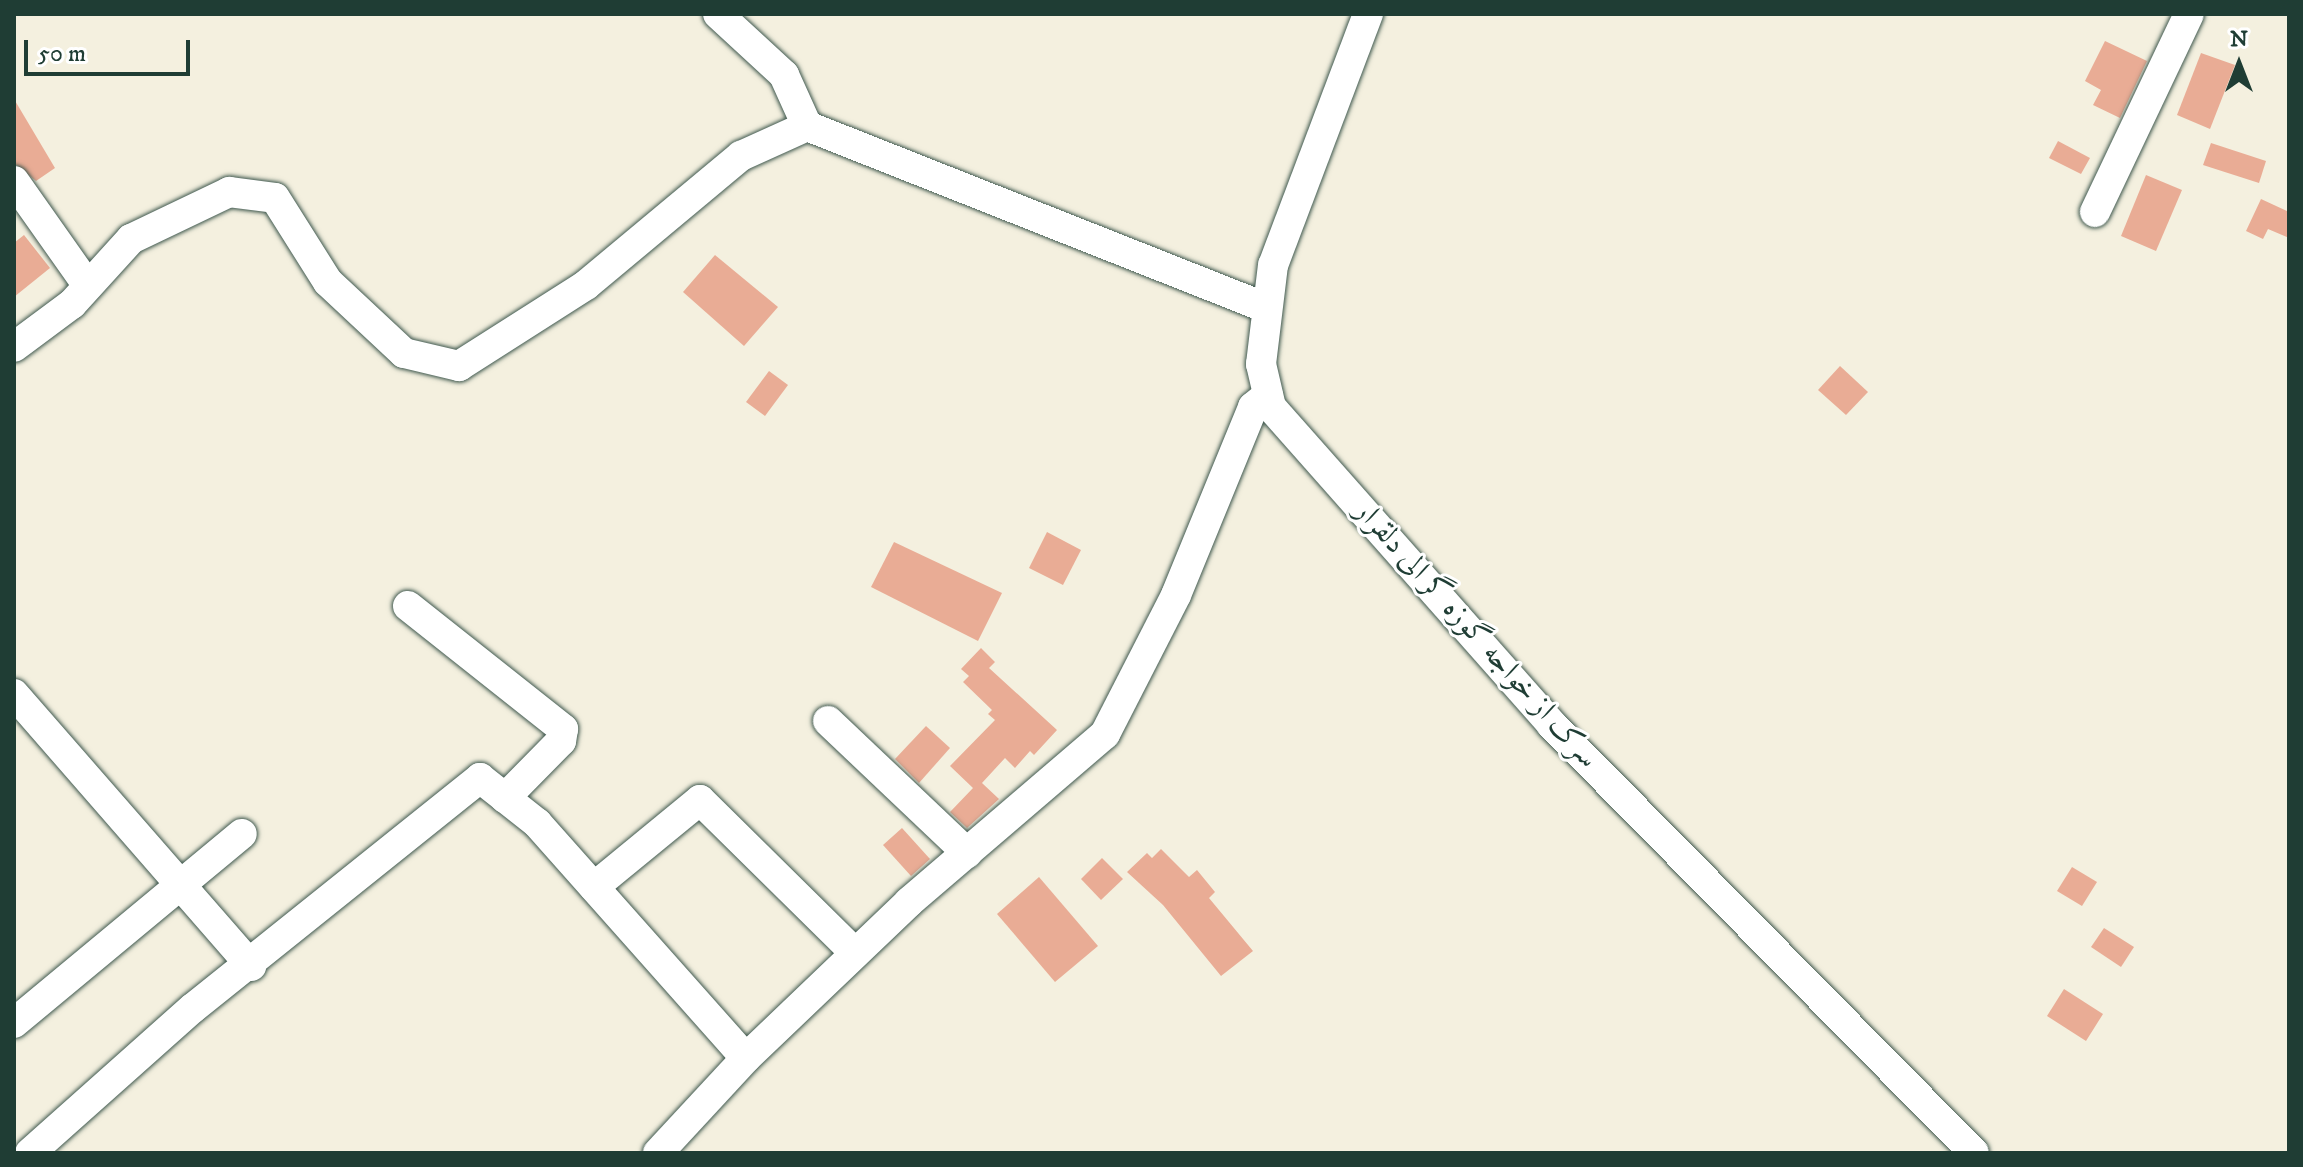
<!DOCTYPE html>
<html>
<head>
<meta charset="utf-8">
<style>
	body { margin:0 }
	#map { position:relative; width:2303px; height:1167px; overflow:hidden; background:#f4f0df; font-family:"IM FELL DW Pica",Amiri,serif }
	div>[style] { position:absolute }
	.building>* { inset:0; background:#e9ac95 }
	.roads { filter:drop-shadow(0 0 2px #3f584e) drop-shadow(0 0 2px #3f584e) }
	.minor>* { height:30px; margin:-15px; padding:0 15px; transform-origin:15px; border-radius:15px; background:#fff }
	span { translate:-50% -50%; white-space:nowrap; text-align:center; line-height:1.15; -webkit-text-stroke:6px #fff; paint-order:stroke }
	.street-label { font-size:30px; color:#1f3d34 }
	.frame { position:absolute; inset:0; border:16px solid #1f3d34; pointer-events:none }
	.north { position:absolute; left:2199px; top:24px; width:80px; height:80px; -webkit-text-stroke:6px #fff; paint-order:stroke; rotate:0deg; font-size:22px; font-weight:700; line-height:32px; text-align:center; color:#1f3d34 }
	.north::after { content:''; display:block; margin:auto; width:28px; height:36px; background:#1f3d34; clip-path:polygon(50% 0,100% 100%,50% 72%,0 100%) }
	.scale { position:absolute; left:24px; top:40px; width:166px; height:36px; box-sizing:border-box; border:4px solid #1f3d34; border-top:0; padding-left:10px; font-size:24px; line-height:28px; white-space:nowrap; color:#1f3d34; -webkit-text-stroke:6px #fff; paint-order:stroke }
</style>
</head>
<body>
<div id="map">
	<div class="building">
		<div style="clip-path:polygon(2105px 41px,2147px 61px,2120px 118px,2093px 105px,2101px 90px,2085px 81px)"></div>
		<div style="clip-path:polygon(2201px 53px,2235px 65px,2210px 129px,2177px 115px)"></div>
		<div style="clip-path:polygon(14px 99px,55px 168px,36px 181px,14px 163px)"></div>
		<div style="clip-path:polygon(2058px 141px,2090px 158px,2081px 174px,2049px 158px)"></div>
		<div style="clip-path:polygon(2211px 143px,2266px 161px,2259px 183px,2203px 165px)"></div>
		<div style="clip-path:polygon(2146px 175px,2182px 190px,2156px 251px,2121px 236px)"></div>
		<div style="clip-path:polygon(2261px 199px,2289px 212px,2289px 238px,2268px 229px,2263px 239px,2246px 231px)"></div>
		<div style="clip-path:polygon(24px 235px,50px 268px,14px 297px,14px 243px)"></div>
		<div style="clip-path:polygon(715px 255px,778px 307px,744px 346px,683px 292px)"></div>
		<div style="clip-path:polygon(1840px 366px,1868px 392px,1846px 415px,1818px 390px)"></div>
		<div style="clip-path:polygon(769px 371px,788px 385px,765px 416px,746px 402px)"></div>
		<div style="clip-path:polygon(1047px 532px,1081px 550px,1063px 585px,1029px 568px)"></div>
		<div style="clip-path:polygon(894px 542px,1002px 593px,978px 641px,871px 587px)"></div>
		<div style="clip-path:polygon(981px 648px,995px 662px,989px 668px,1057px 730px,1034px 755px,1030px 751px,1015px 768px,1005px 758px,982px 783px,999px 799px,967px 828px,950px 812px,973px 788px,950px 766px,995px 720px,988px 714px,992px 710px,963px 682px,969px 676px,961px 669px)"></div>
		<div style="clip-path:polygon(926px 726px,950px 748px,919px 783px,895px 759px)"></div>
		<div style="clip-path:polygon(902px 828px,930px 859px,911px 876px,883px 845px)"></div>
		<div style="clip-path:polygon(1161px 849px,1189px 877px,1197px 870px,1215px 892px,1209px 898px,1253px 951px,1221px 976px,1163px 905px,1127px 872px,1147px 853px,1152px 858px)"></div>
		<div style="clip-path:polygon(1102px 858px,1123px 879px,1101px 900px,1081px 879px)"></div>
		<div style="clip-path:polygon(2072px 867px,2097px 882px,2082px 906px,2057px 891px)"></div>
		<div style="clip-path:polygon(1039px 877px,1098px 946px,1055px 982px,997px 914px)"></div>
		<div style="clip-path:polygon(2104px 928px,2134px 947px,2121px 967px,2091px 947px)"></div>
		<div style="clip-path:polygon(2064px 989px,2103px 1014px,2086px 1041px,2047px 1016px)"></div>
	</div>
	<div class="roads">
		<div class="minor">
			<div style="left:718px;top:14px;width:90px;rotate:42.7deg"></div>
			<div style="left:784px;top:75px;width:56px;rotate:65.7deg"></div>
			<div style="left:807px;top:126px;width:494px;rotate:21.6deg"></div>
			<div style="left:1368px;top:14px;width:268px;rotate:110.7deg"></div>
			<div style="left:1273px;top:265px;width:100px;rotate:96.9deg"></div>
			<div style="left:1261px;top:364px;width:44px;rotate:76.9deg"></div>
			<div style="left:1271px;top:407px;width:423px;rotate:48.5deg"></div>
			<div style="left:1551px;top:724px;width:602px;rotate:45.4deg"></div>
			<div style="left:14px;top:181px;width:128px;rotate:54.8deg"></div>
			<div style="left:2095px;top:212px;width:219px;rotate:-64.6deg"></div>
			<div style="left:14px;top:347px;width:72px;rotate:-36.6deg"></div>
			<div style="left:72px;top:304px;width:88px;rotate:-47.8deg"></div>
			<div style="left:131px;top:239px;width:109px;rotate:-25.6deg"></div>
			<div style="left:229px;top:192px;width:46px;rotate:7.4deg"></div>
			<div style="left:275px;top:198px;width:99px;rotate:57.8deg"></div>
			<div style="left:328px;top:282px;width:104px;rotate:43.1deg"></div>
			<div style="left:404px;top:353px;width:57px;rotate:13.3deg"></div>
			<div style="left:459px;top:366px;width:151px;rotate:-32.5deg"></div>
			<div style="left:586px;top:285px;width:202px;rotate:-39.8deg"></div>
			<div style="left:741px;top:156px;width:72px;rotate:-24.4deg"></div>
			<div style="left:408px;top:606px;width:198px;rotate:38.4deg"></div>
			<div style="left:563px;top:729px;width:12px;rotate:99deg"></div>
			<div style="left:561px;top:741px;width:80px;rotate:134.5deg"></div>
			<div style="left:14px;top:694px;width:361px;rotate:48.9deg"></div>
			<div style="left:828px;top:721px;width:192px;rotate:43.5deg"></div>
			<div style="left:594px;top:887px;width:137px;rotate:-39.4deg"></div>
			<div style="left:700px;top:800px;width:218px;rotate:44.6deg"></div>
			<div style="left:14px;top:1023px;width:296px;rotate:-39.7deg"></div>
			<div style="left:30px;top:1153px;width:218px;rotate:-41.7deg"></div>
			<div style="left:193px;top:1008px;width:368px;rotate:-38.7deg"></div>
			<div style="left:480px;top:778px;width:73px;rotate:38.3deg"></div>
			<div style="left:537px;top:823px;width:314px;rotate:48.4deg"></div>
			<div style="left:746px;top:1058px;width:226px;rotate:-43.7deg"></div>
			<div style="left:909px;top:902px;width:258px;rotate:-40.6deg"></div>
			<div style="left:1105px;top:734px;width:156px;rotate:-62.9deg"></div>
			<div style="left:1176px;top:595px;width:203px;rotate:-67.7deg"></div>
			<div style="left:1253px;top:407px;width:19px;rotate:-39deg"></div>
			<div style="left:658px;top:1153px;width:129px;rotate:-47.2deg"></div>
		</div>
	</div>
	<div class="street-label">
		<span style="left:1476px;top:635px;rotate:48deg">سرک از خواجه گوزه گر الی دلقرار</span>
	</div>
	<div class="frame"></div>
	<div class="north">N</div>
	<div class="scale">50 m</div>
</div>
</body>
</html>
